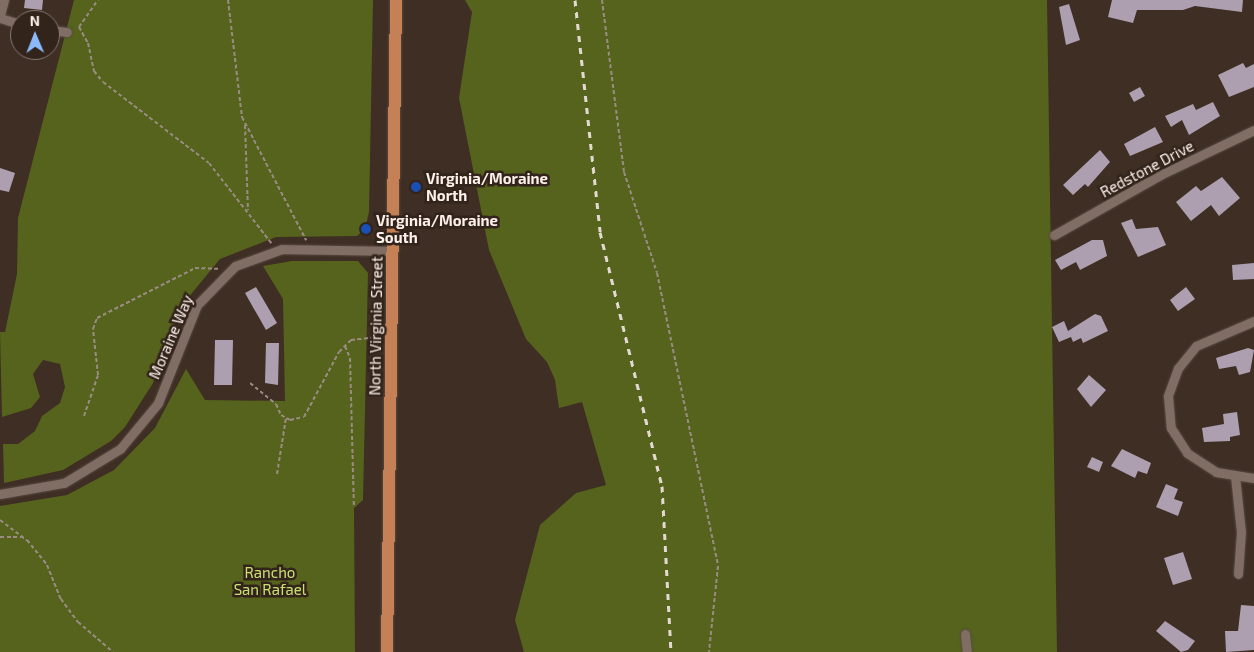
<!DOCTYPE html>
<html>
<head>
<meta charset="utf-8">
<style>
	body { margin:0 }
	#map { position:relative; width:1254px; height:652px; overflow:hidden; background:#3e2e24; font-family:"Exo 2",sans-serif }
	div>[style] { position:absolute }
	.green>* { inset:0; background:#56631d }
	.building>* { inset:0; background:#ad9faf }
	.path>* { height:2px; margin-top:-1px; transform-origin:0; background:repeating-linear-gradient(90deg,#9a8c84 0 4px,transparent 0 6.5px) }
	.roads { filter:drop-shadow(0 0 1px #584b42) drop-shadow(0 0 1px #584b42) }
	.minor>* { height:9px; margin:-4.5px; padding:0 4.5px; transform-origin:4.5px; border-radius:4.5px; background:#806d63 }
	.primary>* { height:12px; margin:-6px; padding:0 6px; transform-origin:6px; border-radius:6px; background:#c58155 }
	.rail>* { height:3px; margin-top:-1.5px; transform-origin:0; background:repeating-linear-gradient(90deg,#e4d9d2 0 6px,transparent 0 12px) }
	.dots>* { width:14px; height:14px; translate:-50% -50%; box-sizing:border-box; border:2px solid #33241b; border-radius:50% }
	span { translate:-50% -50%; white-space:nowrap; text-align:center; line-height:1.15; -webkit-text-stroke:5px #33241b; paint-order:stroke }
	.street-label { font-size:15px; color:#fcf1eb }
	.poi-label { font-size:15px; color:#fcf1eb; font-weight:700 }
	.left { translate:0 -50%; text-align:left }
	.park-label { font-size:15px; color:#c9e070 }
	.north { position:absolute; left:10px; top:10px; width:50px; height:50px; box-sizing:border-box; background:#33241b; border:1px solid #83766e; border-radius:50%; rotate:359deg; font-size:14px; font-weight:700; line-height:20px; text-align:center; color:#fcf1eb }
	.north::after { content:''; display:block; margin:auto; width:18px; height:22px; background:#8bbafc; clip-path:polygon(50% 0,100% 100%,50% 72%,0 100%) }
</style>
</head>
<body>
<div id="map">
	<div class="green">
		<div style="clip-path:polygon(74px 0,373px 0,369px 212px,365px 229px,357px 236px,276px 237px,220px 259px,183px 304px,153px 383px,125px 427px,111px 441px,63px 470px,4px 483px,3px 444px,18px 444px,35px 431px,42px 416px,60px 403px,65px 387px,60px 364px,43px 360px,33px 374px,40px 397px,31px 408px,2px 417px,0 332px,5px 332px,17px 274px,18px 218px)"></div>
		<div style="clip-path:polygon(465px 0,1047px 0,1057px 652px,524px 652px,515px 620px,540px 525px,576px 493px,606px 485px,582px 402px,559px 408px,555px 380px,547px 362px,526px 339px,489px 250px,459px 98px,472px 12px)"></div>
		<div style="clip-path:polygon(292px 261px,358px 261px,368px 273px,363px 500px,354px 508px,355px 652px,0 652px,0 506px,67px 495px,114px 470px,155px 428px,186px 369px,205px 400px,285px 401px,283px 299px,263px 266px)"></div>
	</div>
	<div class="building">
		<div style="clip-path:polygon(25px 0,43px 0,42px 10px,24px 8px)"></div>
		<div style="clip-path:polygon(1112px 0,1243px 0,1242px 12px,1195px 6px,1183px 10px,1137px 10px,1133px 23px,1108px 17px)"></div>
		<div style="clip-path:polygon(1069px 4px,1080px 40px,1066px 45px,1059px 7px)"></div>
		<div style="clip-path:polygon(1243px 63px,1246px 68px,1254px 64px,1254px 87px,1229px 97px,1218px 75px)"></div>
		<div style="clip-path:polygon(1140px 87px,1145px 96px,1134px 102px,1129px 93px)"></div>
		<div style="clip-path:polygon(1213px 102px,1220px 116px,1189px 135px,1182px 120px,1171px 127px,1165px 116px,1193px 104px,1196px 110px)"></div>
		<div style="clip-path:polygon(1155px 127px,1163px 142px,1130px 156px,1124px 144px)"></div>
		<div style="clip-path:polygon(1100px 150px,1110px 162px,1088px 187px,1085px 184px,1073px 195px,1063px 185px)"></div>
		<div style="clip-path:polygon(0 168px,15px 173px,9px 192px,0 190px)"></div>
		<div style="clip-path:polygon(1222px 177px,1240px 198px,1219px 216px,1211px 205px,1191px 221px,1176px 202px,1196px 186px,1201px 191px)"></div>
		<div style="clip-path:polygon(1132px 219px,1136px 229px,1158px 227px,1166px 245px,1138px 257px,1121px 223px)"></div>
		<div style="clip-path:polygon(1092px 240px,1103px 240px,1107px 256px,1080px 270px,1076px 262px,1061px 270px,1055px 260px)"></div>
		<div style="clip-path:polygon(1254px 263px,1254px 279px,1233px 280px,1232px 265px)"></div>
		<div style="clip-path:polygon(256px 287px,277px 323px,266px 330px,245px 293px)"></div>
		<div style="clip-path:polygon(1186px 287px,1195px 299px,1178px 311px,1170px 300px)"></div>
		<div style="clip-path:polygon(1095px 314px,1101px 316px,1108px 331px,1083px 343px,1081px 338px,1073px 342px,1071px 337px,1059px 342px,1052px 327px,1064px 321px,1068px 331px)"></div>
		<div style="clip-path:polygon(215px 340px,233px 340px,232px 385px,214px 385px)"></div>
		<div style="clip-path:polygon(266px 343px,279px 343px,278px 385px,265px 383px)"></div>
		<div style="clip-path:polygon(1248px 348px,1254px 350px,1250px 372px,1239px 375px,1236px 366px,1219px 369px,1216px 358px)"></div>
		<div style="clip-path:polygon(1089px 375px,1106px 390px,1091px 407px,1077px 389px)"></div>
		<div style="clip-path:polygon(1237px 412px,1240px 435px,1230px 437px,1230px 441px,1204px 442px,1202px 428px,1224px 424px,1223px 414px)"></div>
		<div style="clip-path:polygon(1122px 449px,1151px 463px,1147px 474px,1138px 471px,1135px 478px,1111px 466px)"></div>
		<div style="clip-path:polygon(1092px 457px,1103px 462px,1099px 472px,1087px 467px)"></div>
		<div style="clip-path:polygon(1166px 484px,1178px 489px,1174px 499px,1183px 502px,1178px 516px,1156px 507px)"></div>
		<div style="clip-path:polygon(1183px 552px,1192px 579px,1173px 585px,1164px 558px)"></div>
		<div style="clip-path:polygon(1241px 605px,1254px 606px,1254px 650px,1226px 652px,1225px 631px,1238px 631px)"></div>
		<div style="clip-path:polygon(1165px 621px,1195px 641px,1188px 650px,1181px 652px,1156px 631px)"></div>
	</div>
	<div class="path">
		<div style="left:228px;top:0;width:118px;rotate:83.2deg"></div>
		<div style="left:242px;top:117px;width:139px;rotate:62.5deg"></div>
		<div style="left:602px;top:0;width:173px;rotate:82.7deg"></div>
		<div style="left:624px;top:172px;width:106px;rotate:71.9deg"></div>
		<div style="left:657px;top:273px;width:299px;rotate:78.2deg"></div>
		<div style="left:718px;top:566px;width:86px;rotate:96deg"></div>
		<div style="left:79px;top:27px;width:18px;rotate:61deg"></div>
		<div style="left:88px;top:43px;width:29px;rotate:78deg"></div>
		<div style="left:94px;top:71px;width:14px;rotate:51deg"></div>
		<div style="left:103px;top:82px;width:133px;rotate:37.4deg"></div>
		<div style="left:209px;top:163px;width:103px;rotate:52.1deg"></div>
		<div style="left:79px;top:27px;width:33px;rotate:-55deg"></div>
		<div style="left:245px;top:125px;width:85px;rotate:88deg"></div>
		<div style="left:345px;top:346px;width:13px;rotate:67deg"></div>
		<div style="left:350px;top:358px;width:148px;rotate:88.5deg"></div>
		<div style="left:250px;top:383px;width:33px;rotate:39deg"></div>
		<div style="left:276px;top:404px;width:12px;rotate:66deg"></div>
		<div style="left:281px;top:415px;width:10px;rotate:29deg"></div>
		<div style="left:290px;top:420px;width:14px;rotate:-12deg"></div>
		<div style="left:304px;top:417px;width:74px;rotate:-61.7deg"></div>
		<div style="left:339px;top:352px;width:17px;rotate:-45deg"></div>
		<div style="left:351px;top:340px;width:28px;rotate:-6deg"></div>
		<div style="left:84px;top:416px;width:43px;rotate:-71.1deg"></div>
		<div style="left:98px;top:375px;width:46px;rotate:-96.2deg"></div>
		<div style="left:93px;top:329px;width:12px;rotate:-70deg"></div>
		<div style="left:97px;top:318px;width:110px;rotate:-27deg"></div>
		<div style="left:195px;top:268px;width:23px;rotate:2deg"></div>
		<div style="left:277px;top:474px;width:57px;rotate:-80.9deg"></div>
		<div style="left:0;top:520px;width:34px;rotate:37deg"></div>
		<div style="left:27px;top:540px;width:32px;rotate:51deg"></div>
		<div style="left:47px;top:565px;width:37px;rotate:68deg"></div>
		<div style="left:61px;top:599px;width:29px;rotate:54deg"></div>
		<div style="left:78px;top:622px;width:46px;rotate:40.6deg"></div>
		<div style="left:0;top:537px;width:22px"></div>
	</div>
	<div class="roads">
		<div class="minor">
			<div style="left:0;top:15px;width:16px;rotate:-75deg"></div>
			<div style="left:0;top:18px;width:21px;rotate:17deg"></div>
			<div style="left:50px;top:30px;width:17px;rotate:7deg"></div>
			<div style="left:1054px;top:235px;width:122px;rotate:-29.5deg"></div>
			<div style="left:1160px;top:175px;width:104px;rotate:-25.6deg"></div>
			<div style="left:1254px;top:321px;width:63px;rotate:156.7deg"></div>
			<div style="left:1196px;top:346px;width:28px;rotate:129deg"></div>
			<div style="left:1178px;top:368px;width:30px;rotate:110deg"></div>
			<div style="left:1168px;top:396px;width:32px;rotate:85deg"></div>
			<div style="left:1171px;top:428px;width:30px;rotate:57deg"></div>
			<div style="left:1187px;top:453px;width:35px;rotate:33deg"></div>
			<div style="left:1216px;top:472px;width:38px;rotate:9deg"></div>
			<div style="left:1235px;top:476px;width:56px;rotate:83.9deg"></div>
			<div style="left:1241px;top:532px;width:42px;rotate:94.1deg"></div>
			<div style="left:0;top:494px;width:65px;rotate:-9.8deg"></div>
			<div style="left:64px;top:483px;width:66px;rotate:-31.3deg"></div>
			<div style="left:120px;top:449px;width:60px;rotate:-50.4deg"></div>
			<div style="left:158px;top:403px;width:105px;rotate:-68.3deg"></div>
			<div style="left:197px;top:305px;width:54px;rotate:-45.7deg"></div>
			<div style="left:235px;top:266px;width:50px;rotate:-19.9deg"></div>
			<div style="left:282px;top:249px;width:111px;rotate:1deg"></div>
			<div style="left:965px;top:634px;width:18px;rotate:84deg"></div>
		</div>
		<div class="primary">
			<div style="left:387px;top:652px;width:652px;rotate:-89.21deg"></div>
		</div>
	</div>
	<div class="rail">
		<div style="left:575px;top:0;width:233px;rotate:83.8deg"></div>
		<div style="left:600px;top:232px;width:261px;rotate:76.3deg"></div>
		<div style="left:662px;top:486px;width:166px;rotate:86.9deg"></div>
	</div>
	<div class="dots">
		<div style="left:416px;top:187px;background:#1a4fb4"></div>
		<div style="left:366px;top:229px;background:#1a4fb4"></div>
	</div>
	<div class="street-label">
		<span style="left:1147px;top:169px;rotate:-28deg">Redstone Drive</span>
		<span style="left:376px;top:326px;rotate:-89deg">North Virginia Street</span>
		<span style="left:171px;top:337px;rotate:-67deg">Moraine Way</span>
	</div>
	<div class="poi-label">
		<span class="left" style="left:426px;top:187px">Virginia/Moraine<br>North</span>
		<span class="left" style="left:376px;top:229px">Virginia/Moraine<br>South</span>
	</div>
	<div class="park-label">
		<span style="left:270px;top:581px">Rancho<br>San Rafael</span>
	</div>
	<div class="north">N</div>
</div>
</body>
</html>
